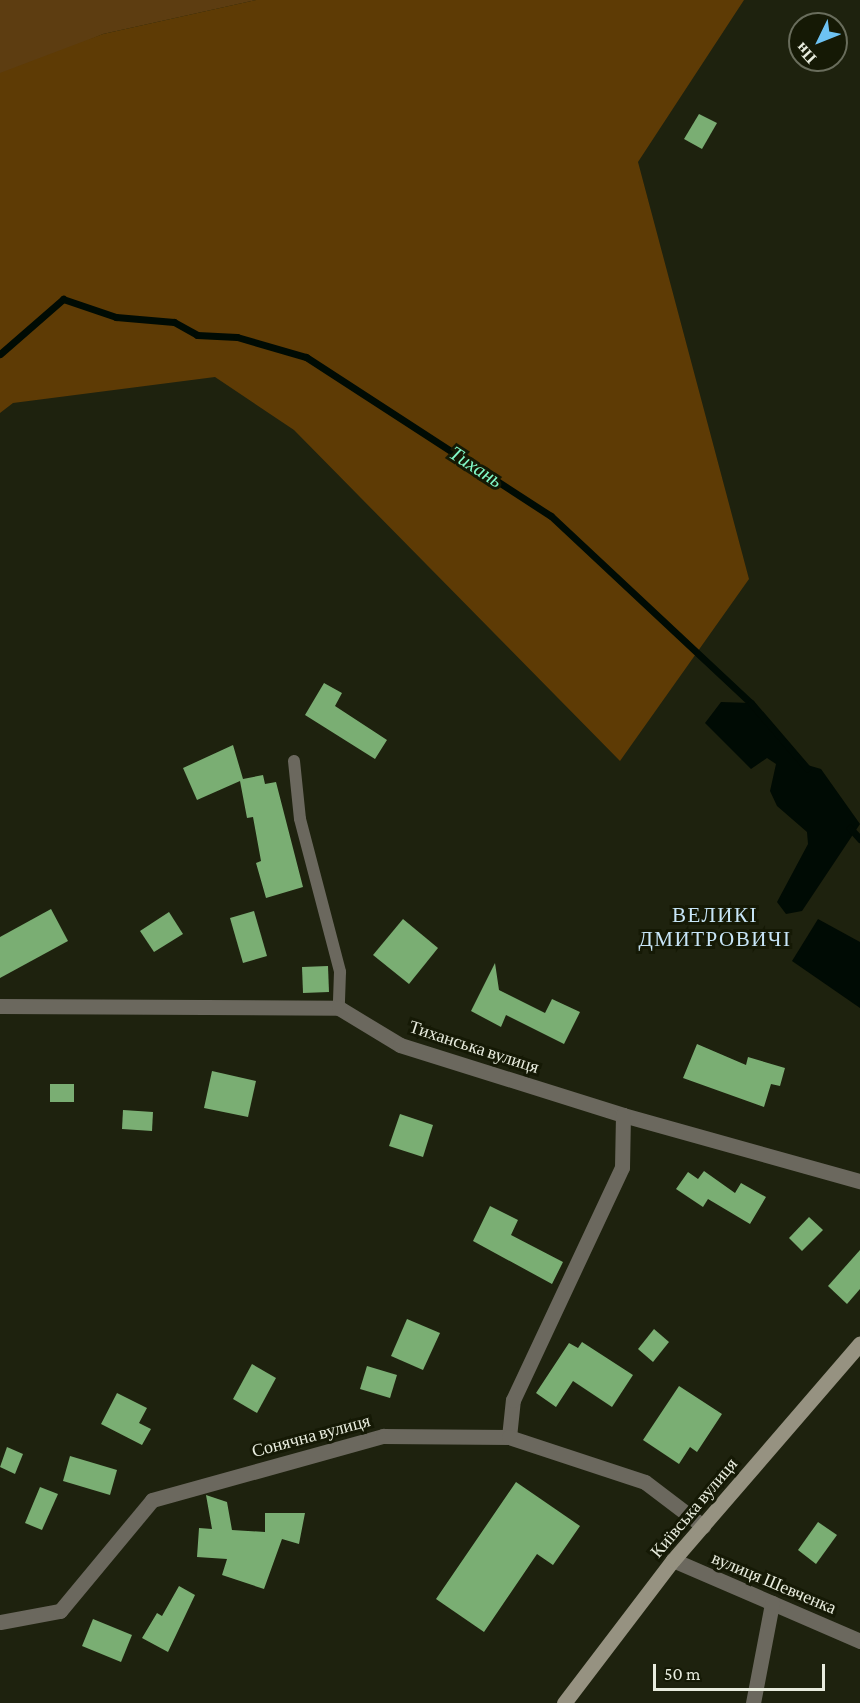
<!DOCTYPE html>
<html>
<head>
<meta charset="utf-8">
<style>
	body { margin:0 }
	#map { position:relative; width:860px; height:1703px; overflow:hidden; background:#1e220e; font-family:"Crimson Pro",serif }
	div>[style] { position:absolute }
	.green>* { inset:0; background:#5d3d11 }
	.forest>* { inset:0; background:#5e3b05 }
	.water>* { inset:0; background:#000b04 }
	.stream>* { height:7px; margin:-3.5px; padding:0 3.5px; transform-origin:3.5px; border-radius:3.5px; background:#000b04 }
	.building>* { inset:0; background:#7aae73 }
	.lane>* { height:12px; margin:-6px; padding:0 6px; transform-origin:6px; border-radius:6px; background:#6b685e }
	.street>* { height:15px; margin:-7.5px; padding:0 7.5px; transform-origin:7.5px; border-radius:7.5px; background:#6b685e }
	.secondary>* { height:15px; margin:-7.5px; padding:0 7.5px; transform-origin:7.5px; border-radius:7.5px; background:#969281 }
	span { translate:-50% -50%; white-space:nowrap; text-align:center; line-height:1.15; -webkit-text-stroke:6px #151905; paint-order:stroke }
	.street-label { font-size:18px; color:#e8ecde }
	.water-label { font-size:20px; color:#82fac9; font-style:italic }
	.quarter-label { font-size:21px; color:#c8e6f8; letter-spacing:1.5px }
	.north { position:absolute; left:788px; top:12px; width:60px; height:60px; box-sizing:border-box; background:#151905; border:2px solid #696d5c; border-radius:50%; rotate:227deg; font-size:16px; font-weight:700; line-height:24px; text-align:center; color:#e8ecde }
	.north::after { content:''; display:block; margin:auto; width:21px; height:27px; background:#6dc2f3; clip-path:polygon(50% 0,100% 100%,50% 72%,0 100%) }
	.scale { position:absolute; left:653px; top:1664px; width:172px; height:27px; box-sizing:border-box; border:3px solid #e8ecde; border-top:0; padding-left:8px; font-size:18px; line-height:21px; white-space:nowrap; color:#e8ecde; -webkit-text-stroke:4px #151905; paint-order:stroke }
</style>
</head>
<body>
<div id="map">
	<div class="green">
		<div style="clip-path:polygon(0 0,256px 0,103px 34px,0 78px)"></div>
	</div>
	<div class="forest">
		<div style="clip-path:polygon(256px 0,744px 0,638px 162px,749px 579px,620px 761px,294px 430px,215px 377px,13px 403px,0 413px,0 73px,103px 34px)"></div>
	</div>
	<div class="water">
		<div style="clip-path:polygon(721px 702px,751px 703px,804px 764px,821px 769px,860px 824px,802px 911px,786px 914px,777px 902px,808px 844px,807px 832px,777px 806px,770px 791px,776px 764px,767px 758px,751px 769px,705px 723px)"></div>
		<div style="clip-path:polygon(818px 919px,860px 942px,860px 1008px,792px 961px)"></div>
	</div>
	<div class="stream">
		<div style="left:0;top:354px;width:84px;rotate:-41.1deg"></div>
		<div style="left:63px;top:299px;width:56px;rotate:18.8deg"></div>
		<div style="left:116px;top:317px;width:58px;rotate:4.9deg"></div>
		<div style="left:174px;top:322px;width:26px;rotate:29deg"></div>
		<div style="left:197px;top:335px;width:40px;rotate:2.9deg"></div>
		<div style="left:237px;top:337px;width:72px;rotate:16.2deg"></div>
		<div style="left:306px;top:357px;width:292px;rotate:33deg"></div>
		<div style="left:551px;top:516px;width:274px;rotate:43.1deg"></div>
		<div style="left:751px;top:703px;width:86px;rotate:49.3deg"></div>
		<div style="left:850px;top:828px;width:15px;rotate:48deg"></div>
	</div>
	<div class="building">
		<div style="clip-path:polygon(699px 114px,717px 123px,702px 149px,684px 139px)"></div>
		<div style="clip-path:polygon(324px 683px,342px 693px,335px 706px,387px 740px,375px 759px,305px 715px)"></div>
		<div style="clip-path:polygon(233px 745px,243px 779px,263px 775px,265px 784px,276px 782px,303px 887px,266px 898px,256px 863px,261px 861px,253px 817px,247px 818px,240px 781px,197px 800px,183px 768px)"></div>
		<div style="clip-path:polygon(51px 909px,68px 941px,0 978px,0 937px)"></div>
		<div style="clip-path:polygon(254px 911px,267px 956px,243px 963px,230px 918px)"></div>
		<div style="clip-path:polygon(169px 912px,183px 934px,154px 952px,140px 931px)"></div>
		<div style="clip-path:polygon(403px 919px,438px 948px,409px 984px,373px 955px)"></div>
		<div style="clip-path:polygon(495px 963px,499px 990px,545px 1013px,552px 999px,580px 1012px,564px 1044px,506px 1015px,501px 1027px,471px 1011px)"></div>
		<div style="clip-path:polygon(328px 966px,329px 992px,303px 993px,302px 967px)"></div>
		<div style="clip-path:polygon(697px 1044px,746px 1065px,748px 1057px,785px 1068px,780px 1086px,771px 1084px,764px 1107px,683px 1078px)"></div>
		<div style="clip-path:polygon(212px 1071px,256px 1081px,248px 1117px,204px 1108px)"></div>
		<div style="clip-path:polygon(50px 1084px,74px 1084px,74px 1102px,50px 1102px)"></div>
		<div style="clip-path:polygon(123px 1110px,153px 1112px,152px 1131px,122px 1129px)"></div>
		<div style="clip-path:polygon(400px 1114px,433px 1125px,423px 1157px,389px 1146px)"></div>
		<div style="clip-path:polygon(704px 1171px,735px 1193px,741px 1183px,766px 1197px,750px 1224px,708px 1199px,703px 1207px,676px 1189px,688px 1172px,698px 1179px)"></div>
		<div style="clip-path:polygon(490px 1206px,518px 1220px,511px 1235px,563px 1262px,552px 1284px,473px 1241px)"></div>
		<div style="clip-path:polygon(809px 1217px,823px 1230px,802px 1251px,789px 1238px)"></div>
		<div style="clip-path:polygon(860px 1250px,860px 1289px,847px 1304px,828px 1286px)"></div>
		<div style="clip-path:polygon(407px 1319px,440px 1333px,423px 1370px,391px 1356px)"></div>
		<div style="clip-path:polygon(654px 1329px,669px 1342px,653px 1362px,638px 1349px)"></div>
		<div style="clip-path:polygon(582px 1342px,633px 1375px,612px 1407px,573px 1381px,556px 1407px,536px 1393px,569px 1343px,578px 1348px)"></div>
		<div style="clip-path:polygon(252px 1364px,276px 1378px,257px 1413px,233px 1399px)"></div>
		<div style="clip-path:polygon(367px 1366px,397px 1375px,390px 1398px,360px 1389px)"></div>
		<div style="clip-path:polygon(679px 1386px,722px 1414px,697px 1452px,690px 1447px,679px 1464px,643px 1440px)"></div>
		<div style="clip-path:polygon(117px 1393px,147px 1408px,139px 1423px,151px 1429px,142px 1445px,101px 1424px)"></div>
		<div style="clip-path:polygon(7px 1447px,23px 1454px,15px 1474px,0 1467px)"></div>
		<div style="clip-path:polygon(70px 1456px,117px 1470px,110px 1495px,63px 1481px)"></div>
		<div style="clip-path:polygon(516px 1482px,580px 1526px,553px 1565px,537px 1554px,484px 1632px,436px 1599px)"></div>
		<div style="clip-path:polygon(40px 1487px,58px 1494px,42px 1530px,25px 1523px)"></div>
		<div style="clip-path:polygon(206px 1495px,227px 1502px,232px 1530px,265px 1532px,265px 1513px,305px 1513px,299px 1544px,282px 1539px,264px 1589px,222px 1575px,227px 1559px,197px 1557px,199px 1528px,212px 1529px)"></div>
		<div style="clip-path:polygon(818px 1522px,837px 1535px,816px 1564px,798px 1550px)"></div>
		<div style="clip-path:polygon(179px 1586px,195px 1595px,168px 1652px,142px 1638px,157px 1613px,162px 1616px)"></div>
		<div style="clip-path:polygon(93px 1619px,132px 1635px,121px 1662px,82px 1646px)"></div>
	</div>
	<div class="lane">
		<div style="left:294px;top:761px;width:58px;rotate:84.1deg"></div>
		<div style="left:300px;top:819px;width:158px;rotate:75.3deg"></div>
		<div style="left:340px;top:972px;width:36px;rotate:92deg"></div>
	</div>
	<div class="street">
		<div style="left:0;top:1006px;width:339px;rotate:0.3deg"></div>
		<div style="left:339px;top:1008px;width:71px;rotate:31.2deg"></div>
		<div style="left:400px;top:1045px;width:234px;rotate:17.4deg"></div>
		<div style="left:623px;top:1115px;width:246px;rotate:15.6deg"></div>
		<div style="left:509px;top:1437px;width:37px;rotate:-84deg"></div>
		<div style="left:513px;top:1400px;width:257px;rotate:-64.9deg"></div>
		<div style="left:622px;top:1167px;width:52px;rotate:-88.9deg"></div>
		<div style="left:673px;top:1560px;width:204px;rotate:23.4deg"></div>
		<div style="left:0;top:1622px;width:61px;rotate:-10.4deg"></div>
		<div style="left:60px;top:1611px;width:144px;rotate:-50.3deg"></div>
		<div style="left:152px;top:1500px;width:240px;rotate:-15.5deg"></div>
		<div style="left:383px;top:1436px;width:126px;rotate:0.5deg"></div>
		<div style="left:509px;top:1437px;width:143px;rotate:18.3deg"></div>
		<div style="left:645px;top:1482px;width:73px;rotate:37.2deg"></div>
		<div style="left:753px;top:1703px;width:102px;rotate:-79.2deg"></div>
	</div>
	<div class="secondary">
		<div style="left:564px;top:1703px;width:180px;rotate:-52.7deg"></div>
		<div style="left:673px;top:1560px;width:286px;rotate:-49.2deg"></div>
	</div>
	<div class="street-label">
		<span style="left:474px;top:1047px;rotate:18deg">Тиханська вулиця</span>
		<span style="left:311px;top:1436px;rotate:-15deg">Сонячна вулиця</span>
		<span style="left:694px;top:1508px;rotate:-50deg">Київська вулиця</span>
		<span style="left:774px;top:1583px;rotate:23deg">вулиця Шевченка</span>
	</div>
	<div class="water-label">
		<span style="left:476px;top:467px;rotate:33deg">Тихань</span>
	</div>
	<div class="quarter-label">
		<span style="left:715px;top:927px">ВЕЛИКІ<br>ДМИТРОВИЧІ</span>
	</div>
	<div class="north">Пн</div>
	<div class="scale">50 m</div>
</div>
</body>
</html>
